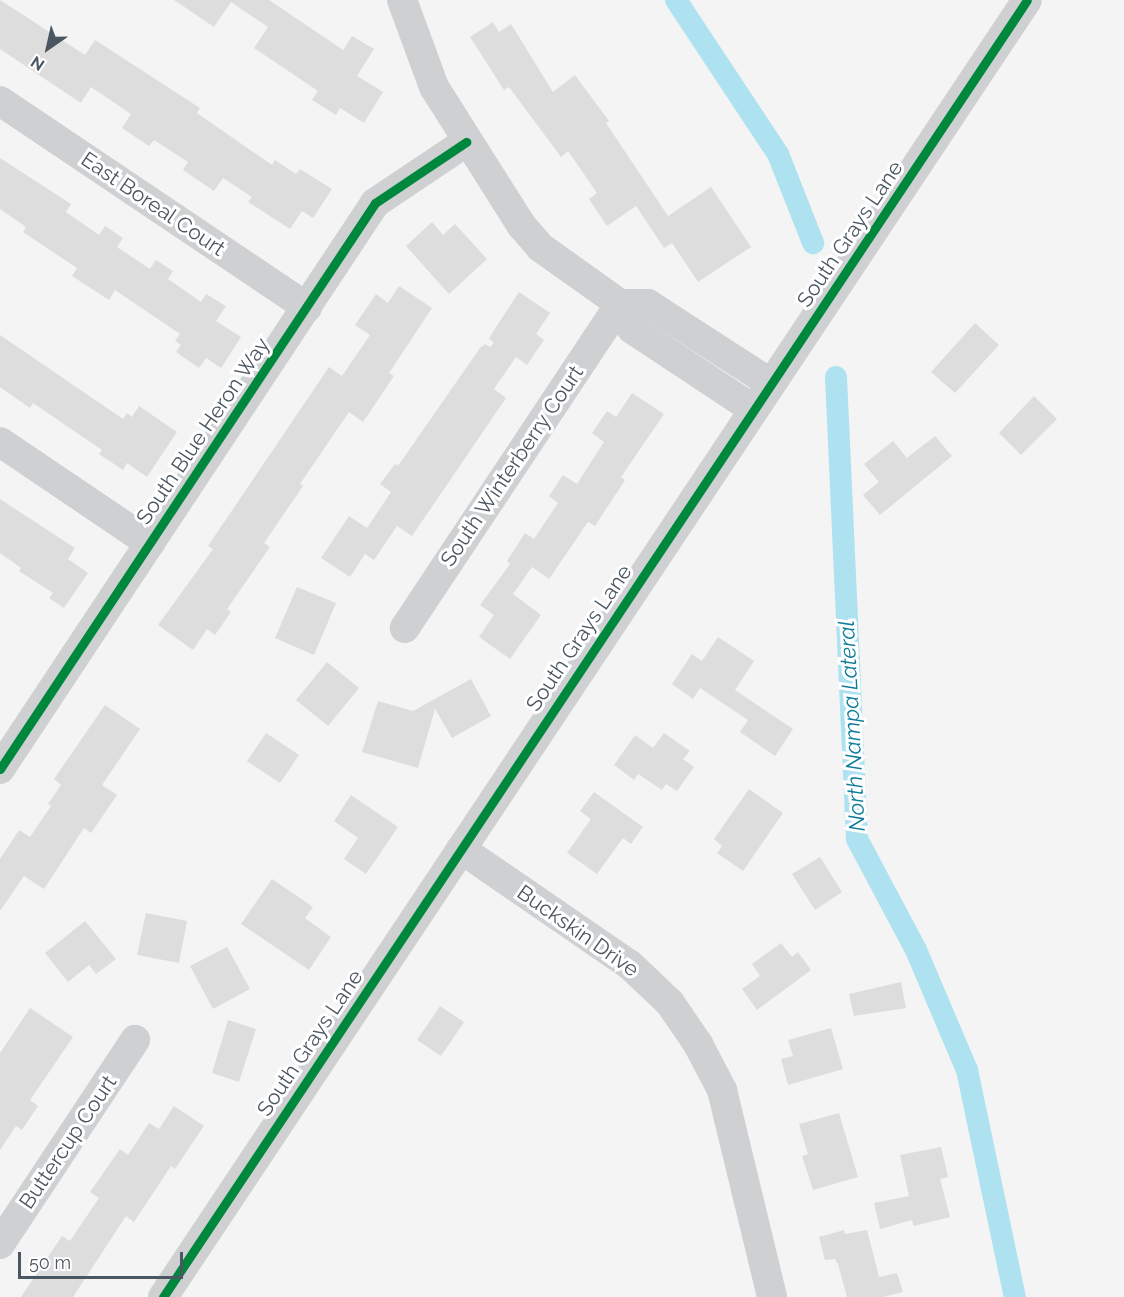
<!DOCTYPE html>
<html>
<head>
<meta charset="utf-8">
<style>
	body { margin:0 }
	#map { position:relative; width:1124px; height:1297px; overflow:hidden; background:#f4f4f4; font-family:Raleway,sans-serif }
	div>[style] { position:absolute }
	.canal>* { height:22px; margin:-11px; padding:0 11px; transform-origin:11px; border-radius:11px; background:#aee2f0 }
	.building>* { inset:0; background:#ddddde }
	.minor>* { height:30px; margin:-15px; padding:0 15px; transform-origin:15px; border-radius:15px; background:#ced0d2 }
	.cycleway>* { height:9px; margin:-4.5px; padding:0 4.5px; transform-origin:4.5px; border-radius:4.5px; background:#00873e }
	span { translate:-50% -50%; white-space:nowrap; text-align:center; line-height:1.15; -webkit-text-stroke:6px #fff; paint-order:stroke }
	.street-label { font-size:21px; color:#4a5661 }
	.water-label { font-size:22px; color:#0c7c9b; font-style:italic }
	.north { position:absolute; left:18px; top:18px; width:60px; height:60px; -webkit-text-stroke:4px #fff; paint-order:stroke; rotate:214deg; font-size:16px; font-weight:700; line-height:24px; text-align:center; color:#4a5661 }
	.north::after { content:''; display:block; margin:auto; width:21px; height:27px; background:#4a5661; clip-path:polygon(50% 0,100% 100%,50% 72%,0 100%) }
	.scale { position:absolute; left:18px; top:1252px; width:165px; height:27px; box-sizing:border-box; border:3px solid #4a5661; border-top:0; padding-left:8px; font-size:18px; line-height:21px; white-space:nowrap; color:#4a5661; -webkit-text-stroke:4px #fff; paint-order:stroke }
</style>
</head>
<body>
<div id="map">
	<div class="canal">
		<div style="left:676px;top:0;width:185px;rotate:56.5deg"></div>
		<div style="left:778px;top:154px;width:96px;rotate:68.5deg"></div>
		<div style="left:836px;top:377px;width:462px;rotate:87.4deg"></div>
		<div style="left:857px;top:839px;width:126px;rotate:62deg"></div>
		<div style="left:916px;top:950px;width:130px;rotate:67deg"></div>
		<div style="left:967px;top:1070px;width:232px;rotate:78.1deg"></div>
	</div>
	<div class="building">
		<div style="clip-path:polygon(0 0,85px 55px,95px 40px,200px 108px,197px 113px,272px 165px,275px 160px,296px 174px,300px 169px,332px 189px,313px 218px,302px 211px,290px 229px,248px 202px,252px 197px,223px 178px,214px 191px,183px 170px,188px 162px,154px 140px,149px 146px,122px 128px,131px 114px,91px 87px,81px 103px,0 49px)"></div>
		<div style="clip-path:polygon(174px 0,269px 0,343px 50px,352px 36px,374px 49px,357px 76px,383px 92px,364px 123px,340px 108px,336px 115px,312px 100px,318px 91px,254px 48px,268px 27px,231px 2px,214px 27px)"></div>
		<div style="clip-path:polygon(493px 22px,499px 32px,511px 24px,553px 92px,575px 75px,609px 121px,606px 123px,668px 216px,711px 187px,751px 247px,698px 282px,672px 243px,664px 248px,636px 206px,607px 226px,589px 199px,597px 193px,568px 151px,561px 157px,509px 87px,504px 90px,470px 37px)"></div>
		<div style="clip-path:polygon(0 158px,71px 204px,66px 212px,99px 235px,105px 226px,123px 238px,117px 247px,150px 269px,156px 260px,173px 271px,168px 279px,201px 302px,206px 294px,226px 306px,216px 321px,241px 337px,221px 368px,206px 358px,199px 368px,176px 352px,181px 345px,175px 341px,180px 334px,115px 290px,109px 300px,72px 276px,77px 268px,23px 232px,26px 227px,0 209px)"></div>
		<div style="clip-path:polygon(432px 222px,443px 235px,455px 224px,487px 259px,449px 294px,406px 246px)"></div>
		<div style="clip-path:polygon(399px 286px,432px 308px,389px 373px,394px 376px,363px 422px,349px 412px,300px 484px,303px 486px,264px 543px,270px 547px,227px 609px,231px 612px,215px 635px,207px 629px,193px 650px,158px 625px,213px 549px,208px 546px,329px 367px,342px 376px,370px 335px,355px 325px,376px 294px,388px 303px)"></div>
		<div style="clip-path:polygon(519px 292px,550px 313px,536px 334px,544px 340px,527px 365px,516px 357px,494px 389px,506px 398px,412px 536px,397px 526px,374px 560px,365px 554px,350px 577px,321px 558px,349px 516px,367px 528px,391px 492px,380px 484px,395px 464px,398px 466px,480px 348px,485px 344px,490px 347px,494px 343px,489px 338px)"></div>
		<div style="clip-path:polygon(975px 323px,999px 345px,955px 393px,931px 372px)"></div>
		<div style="clip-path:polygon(0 335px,123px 419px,127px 413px,132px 417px,139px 406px,177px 432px,147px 477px,127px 463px,123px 470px,99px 454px,102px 450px,33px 403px,30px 408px,0 387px)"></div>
		<div style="clip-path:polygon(632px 393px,664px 414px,621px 477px,625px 480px,595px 526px,588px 522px,549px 579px,532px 567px,513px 594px,541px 615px,510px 659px,479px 637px,494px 615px,480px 605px,510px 564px,507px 561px,525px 533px,534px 539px,558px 503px,549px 496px,563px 475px,577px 484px,604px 442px,592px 433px,607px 411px,616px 417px)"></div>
		<div style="clip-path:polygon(1034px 396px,1057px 419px,1021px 455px,999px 433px)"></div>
		<div style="clip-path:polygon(935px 436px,952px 456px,880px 515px,863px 495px,879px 482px,864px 464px,893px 441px,907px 458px)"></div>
		<div style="clip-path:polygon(0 499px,75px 548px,68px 559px,88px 573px,64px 608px,49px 598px,53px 593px,19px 571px,21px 568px,0 553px)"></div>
		<div style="clip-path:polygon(297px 587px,336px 603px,314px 655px,275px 638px)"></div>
		<div style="clip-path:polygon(718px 637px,754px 661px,735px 690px,793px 729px,775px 756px,740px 732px,748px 720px,700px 688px,693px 699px,672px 684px,692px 654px,702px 661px)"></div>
		<div style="clip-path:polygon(327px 662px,359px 688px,328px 726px,296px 700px)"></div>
		<div style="clip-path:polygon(471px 679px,491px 716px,452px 738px,435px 709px,418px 768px,362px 752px,378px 701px,413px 711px)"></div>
		<div style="clip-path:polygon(105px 705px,140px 729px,102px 785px,117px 795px,91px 833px,84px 828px,44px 889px,24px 876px,0 911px,0 859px,19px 830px,30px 837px,51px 806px,48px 804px,61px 785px,54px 779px)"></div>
		<div style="clip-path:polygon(266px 733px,299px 755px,280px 783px,247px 761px)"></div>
		<div style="clip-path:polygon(664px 733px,690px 751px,683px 759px,694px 767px,677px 791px,666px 784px,662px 790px,638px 774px,634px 780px,614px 765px,635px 735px,653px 748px)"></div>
		<div style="clip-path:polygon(749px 789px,783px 813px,743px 871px,717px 853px,722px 846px,714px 839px)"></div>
		<div style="clip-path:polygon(594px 792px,643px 827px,631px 844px,623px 838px,597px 874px,567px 853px,591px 819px,580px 811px)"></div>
		<div style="clip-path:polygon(351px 795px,398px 827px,366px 874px,344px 859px,358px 838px,334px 821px)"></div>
		<div style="clip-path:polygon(820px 857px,842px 892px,815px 910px,792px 874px)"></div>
		<div style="clip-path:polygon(272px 879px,313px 907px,305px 918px,331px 937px,309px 970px,241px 924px)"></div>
		<div style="clip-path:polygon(146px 913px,187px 921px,179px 963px,137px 955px)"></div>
		<div style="clip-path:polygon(85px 921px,116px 959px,96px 974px,89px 965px,68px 982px,45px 953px)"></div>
		<div style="clip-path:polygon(781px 943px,792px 957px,798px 952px,811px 970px,757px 1010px,742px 989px,760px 976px,752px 964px)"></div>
		<div style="clip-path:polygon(227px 947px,250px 989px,213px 1009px,190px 966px)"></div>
		<div style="clip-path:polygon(901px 982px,906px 1008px,854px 1016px,849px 994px)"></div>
		<div style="clip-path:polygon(440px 1006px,464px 1022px,441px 1056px,417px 1040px)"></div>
		<div style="clip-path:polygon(30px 1008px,73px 1037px,30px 1100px,38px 1106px,22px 1130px,16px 1126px,0 1150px,0 1053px)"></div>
		<div style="clip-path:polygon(228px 1020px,256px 1029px,239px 1082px,212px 1073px)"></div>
		<div style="clip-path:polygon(831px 1028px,843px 1069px,788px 1085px,781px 1059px,793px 1056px,788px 1040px)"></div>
		<div style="clip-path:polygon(174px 1106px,204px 1126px,175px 1169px,171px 1166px,134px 1222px,126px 1216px,73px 1297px,21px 1297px,62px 1236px,70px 1241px,99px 1198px,90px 1192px,120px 1149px,128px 1155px,149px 1123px,159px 1129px)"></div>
		<div style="clip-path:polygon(839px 1113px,858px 1177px,813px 1190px,802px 1156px,808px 1154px,799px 1124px)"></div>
		<div style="clip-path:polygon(941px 1147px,948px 1177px,940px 1179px,950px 1217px,914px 1226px,912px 1220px,880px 1229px,874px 1203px,909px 1196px,900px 1155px)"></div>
		<div style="clip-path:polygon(844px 1230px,845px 1234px,867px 1230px,879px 1277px,897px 1273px,903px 1292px,883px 1297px,847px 1297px,838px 1264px,835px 1259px,825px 1260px,819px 1237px)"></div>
	</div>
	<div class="minor">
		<div style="left:402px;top:0;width:93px;rotate:69.8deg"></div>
		<div style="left:434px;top:87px;width:165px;rotate:57.7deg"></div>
		<div style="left:522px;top:226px;width:28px;rotate:49deg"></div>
		<div style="left:540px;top:247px;width:98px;rotate:35.5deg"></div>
		<div style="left:620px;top:304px;width:389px;rotate:123.6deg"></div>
		<div style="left:0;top:101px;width:370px;rotate:33.9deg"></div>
		<div style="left:753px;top:409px;width:145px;rotate:-146.5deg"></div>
		<div style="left:632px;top:329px;width:28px;rotate:-116deg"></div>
		<div style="left:620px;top:304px;width:28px"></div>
		<div style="left:648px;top:304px;width:145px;rotate:32.9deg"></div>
		<div style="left:0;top:442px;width:181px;rotate:34deg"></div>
		<div style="left:0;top:769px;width:679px;rotate:-56.47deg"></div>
		<div style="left:375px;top:203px;width:110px;rotate:-33.8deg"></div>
		<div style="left:461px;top:849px;width:205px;rotate:34.5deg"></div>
		<div style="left:630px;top:965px;width:55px;rotate:43.5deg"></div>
		<div style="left:670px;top:1003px;width:50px;rotate:55.7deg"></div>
		<div style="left:698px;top:1044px;width:52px;rotate:62.4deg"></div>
		<div style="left:722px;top:1090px;width:213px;rotate:76.4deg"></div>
		<div style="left:0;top:1244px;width:245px;rotate:-56.5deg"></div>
		<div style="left:163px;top:1297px;width:1558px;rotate:-56.33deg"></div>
	</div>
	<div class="cycleway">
		<div style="left:0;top:769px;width:679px;rotate:-56.47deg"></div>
		<div style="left:375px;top:203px;width:110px;rotate:-33.8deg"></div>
		<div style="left:163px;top:1297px;width:1558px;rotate:-56.33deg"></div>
	</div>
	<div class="street-label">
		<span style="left:153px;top:204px;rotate:34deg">East Boreal Court</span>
		<span style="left:850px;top:234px;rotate:-56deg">South Grays Lane</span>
		<span style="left:203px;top:431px;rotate:-56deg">South Blue Heron Way</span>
		<span style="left:512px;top:466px;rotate:-56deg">South Winterberry Court</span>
		<span style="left:579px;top:638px;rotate:-56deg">South Grays Lane</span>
		<span style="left:578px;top:931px;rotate:35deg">Buckskin Drive</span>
		<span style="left:310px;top:1043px;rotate:-56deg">South Grays Lane</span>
		<span style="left:68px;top:1142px;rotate:-56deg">Buttercup Court</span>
	</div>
	<div class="water-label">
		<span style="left:852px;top:726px;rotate:-93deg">North Nampa Lateral</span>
	</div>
	<div class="north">N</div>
	<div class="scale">50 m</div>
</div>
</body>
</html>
